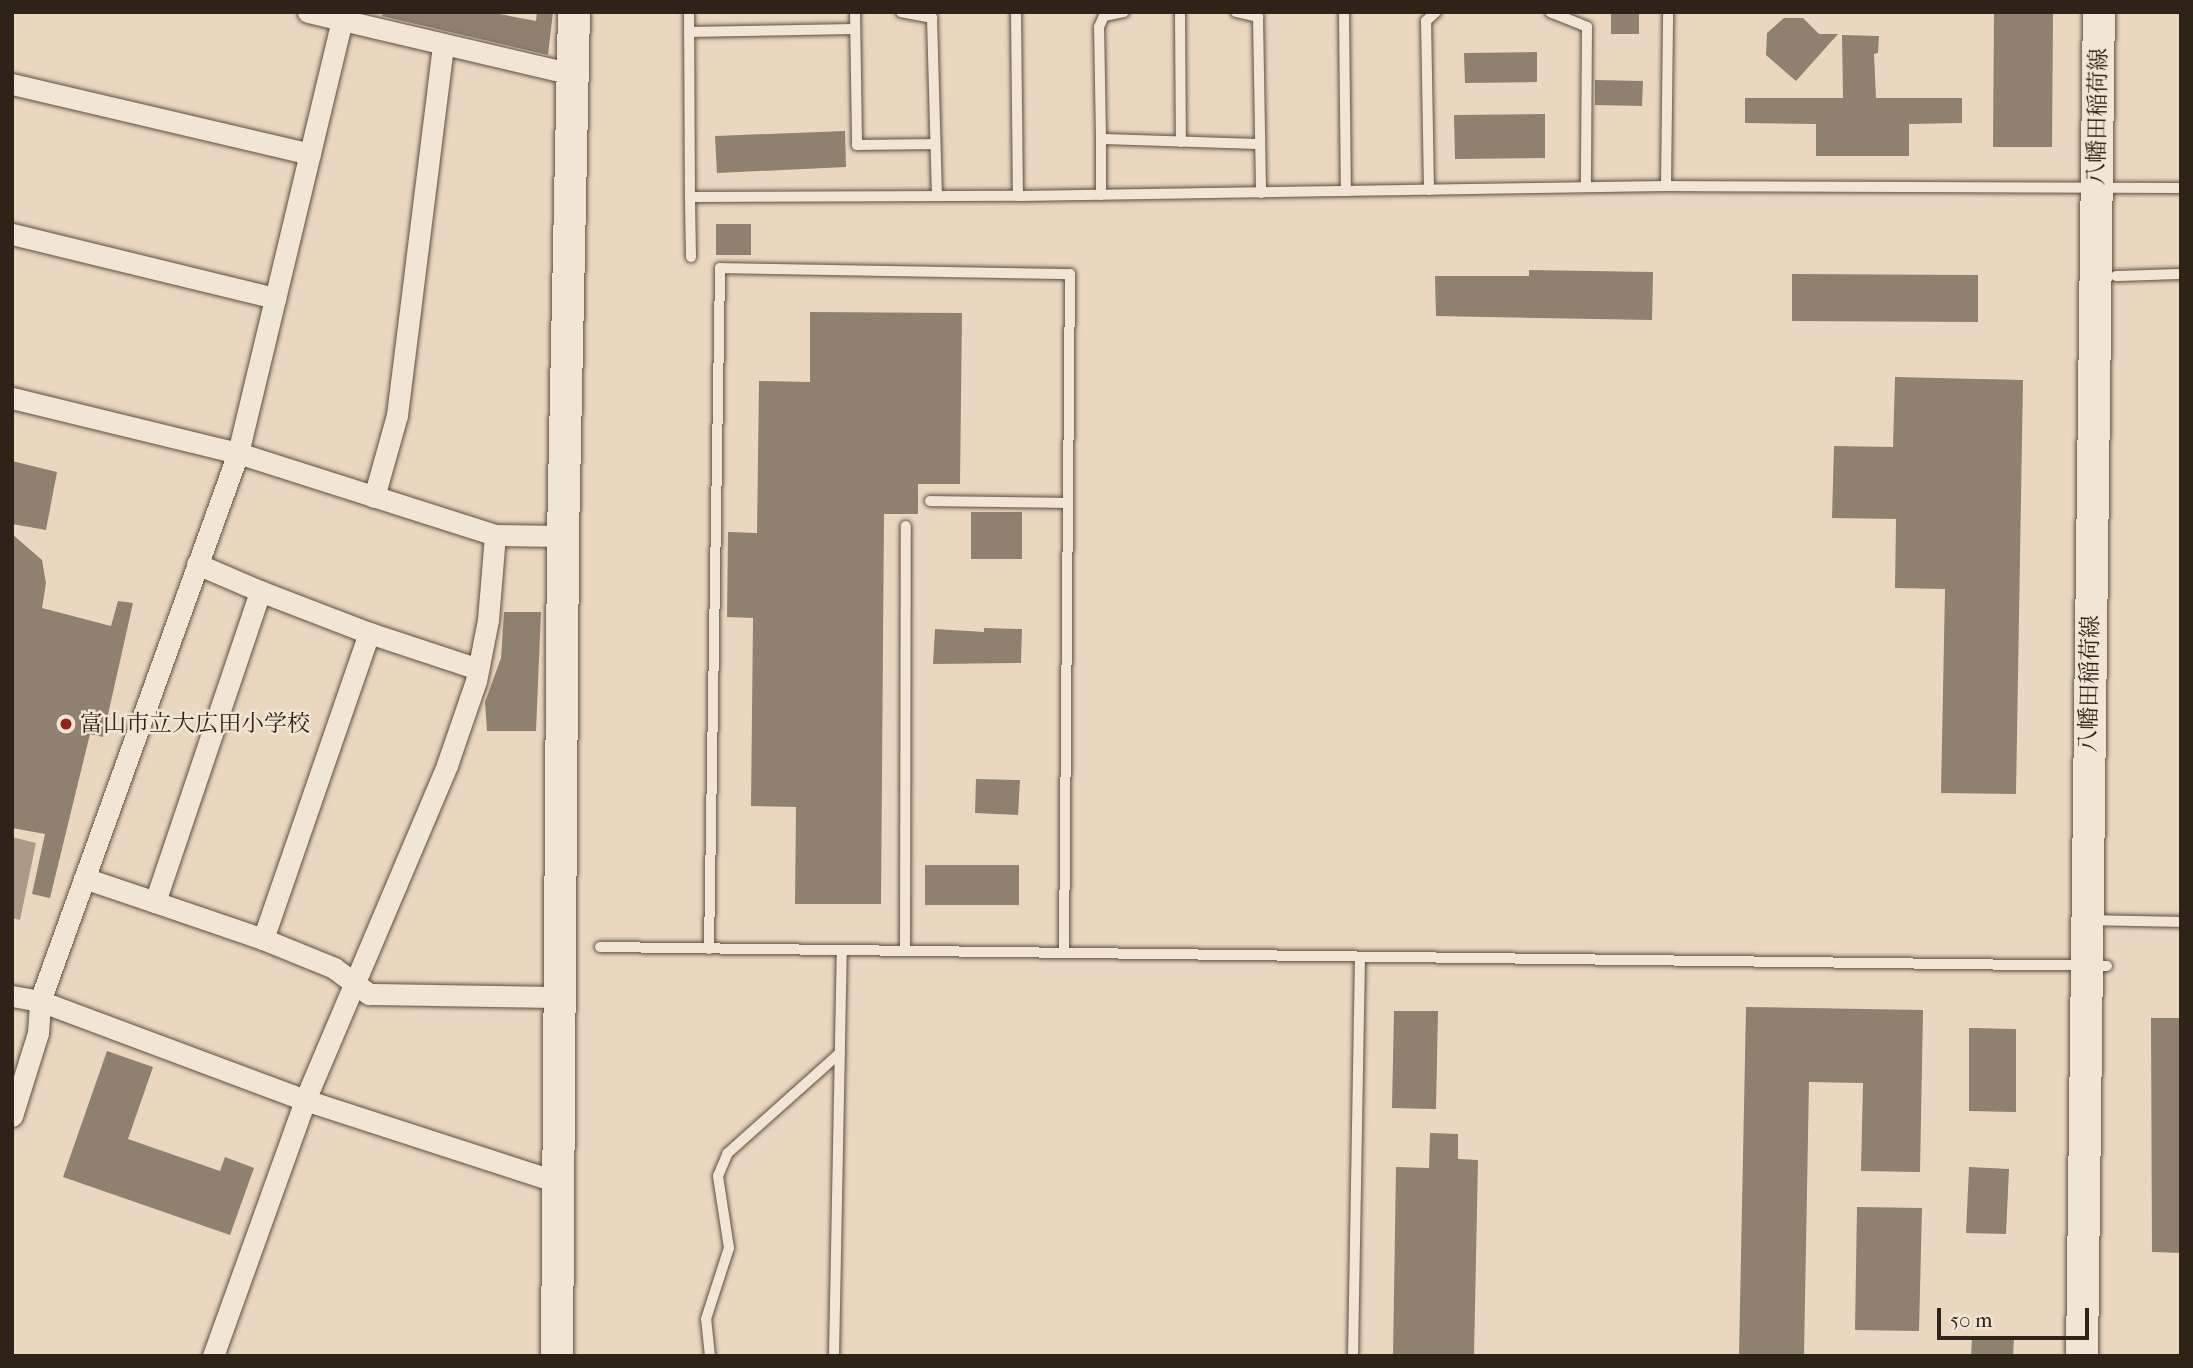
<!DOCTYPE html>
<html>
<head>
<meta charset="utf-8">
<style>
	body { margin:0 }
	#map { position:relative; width:2193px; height:1368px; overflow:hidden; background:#ead7bf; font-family:"IM FELL French Canon","Noto Serif JP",serif }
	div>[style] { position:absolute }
	.water>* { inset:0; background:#aa9a87 }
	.building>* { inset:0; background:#8f816f }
	.roads { filter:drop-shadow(0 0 2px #5c5042) drop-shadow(0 0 2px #5c5042) }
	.lane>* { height:10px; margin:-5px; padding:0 5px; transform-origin:5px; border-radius:5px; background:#f1e5d5 }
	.street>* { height:21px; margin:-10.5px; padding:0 10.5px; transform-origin:10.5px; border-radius:10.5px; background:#f1e5d5 }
	.secondary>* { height:32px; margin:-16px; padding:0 16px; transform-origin:16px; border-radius:16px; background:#f1e5d5 }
	.dots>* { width:19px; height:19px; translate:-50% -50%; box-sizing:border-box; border:4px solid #f1e5d5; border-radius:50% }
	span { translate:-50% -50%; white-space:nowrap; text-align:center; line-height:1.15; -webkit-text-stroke:5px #f1e5d5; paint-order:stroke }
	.street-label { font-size:23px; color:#2d2319 }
	.poi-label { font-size:23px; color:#2d2319 }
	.left { translate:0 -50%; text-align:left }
	.frame { position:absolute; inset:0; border:14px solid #2d2319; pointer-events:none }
	.scale { position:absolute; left:1937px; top:1308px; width:152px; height:32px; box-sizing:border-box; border:4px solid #2d2319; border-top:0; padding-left:9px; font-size:21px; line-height:24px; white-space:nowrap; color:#2d2319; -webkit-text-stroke:5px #f1e5d5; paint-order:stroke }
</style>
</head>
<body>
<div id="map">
	<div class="water">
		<div style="clip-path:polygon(12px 837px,36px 843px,20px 920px,12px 918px)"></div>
	</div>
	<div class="building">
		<div style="clip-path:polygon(383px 12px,489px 12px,536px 21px,537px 12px,553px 12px,548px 55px,382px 16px)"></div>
		<div style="clip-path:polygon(1611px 12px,1639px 12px,1639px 34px,1611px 34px)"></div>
		<div style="clip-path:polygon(1994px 12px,2053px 12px,2052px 147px,1993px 147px)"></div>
		<div style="clip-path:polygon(1784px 18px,1803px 18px,1819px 34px,1838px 34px,1796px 81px,1766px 55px,1767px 33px)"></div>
		<div style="clip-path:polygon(1842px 35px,1879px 36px,1878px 53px,1874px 54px,1876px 98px,1962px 98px,1962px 123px,1909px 124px,1909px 156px,1816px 156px,1816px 124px,1745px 123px,1745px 98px,1843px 98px)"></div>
		<div style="clip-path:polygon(1537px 52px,1537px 82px,1465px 83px,1464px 53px)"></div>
		<div style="clip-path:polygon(1595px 80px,1643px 81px,1642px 106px,1595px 105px)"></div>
		<div style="clip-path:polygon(1545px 114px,1545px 158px,1455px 159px,1454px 115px)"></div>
		<div style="clip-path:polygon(845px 131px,846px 167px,717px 173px,715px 136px)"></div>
		<div style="clip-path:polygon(716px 224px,751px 224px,751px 255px,716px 255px)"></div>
		<div style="clip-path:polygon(1529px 270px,1653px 272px,1652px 320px,1436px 316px,1435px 276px,1529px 276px)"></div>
		<div style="clip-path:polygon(1792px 274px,1978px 275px,1978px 322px,1792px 321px)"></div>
		<div style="clip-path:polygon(810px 312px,962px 313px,960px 484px,918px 484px,918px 514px,884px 514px,881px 904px,795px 904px,796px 807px,751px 806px,753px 618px,727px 617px,728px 532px,757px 533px,759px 381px,810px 382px)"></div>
		<div style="clip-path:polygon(1895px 377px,2023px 380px,2016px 794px,1941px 793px,1945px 589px,1895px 588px,1896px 519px,1832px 518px,1834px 446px,1893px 447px)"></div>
		<div style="clip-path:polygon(12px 461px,57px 472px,46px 530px,12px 524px)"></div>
		<div style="clip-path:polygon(971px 512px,1022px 512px,1022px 559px,971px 559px)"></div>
		<div style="clip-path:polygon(12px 534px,42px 560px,46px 583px,42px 608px,111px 626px,118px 601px,133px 603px,103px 737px,90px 734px,50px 898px,32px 894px,45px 834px,12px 828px)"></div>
		<div style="clip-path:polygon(504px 612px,541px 612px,536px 731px,487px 731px,485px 702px,501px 658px)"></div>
		<div style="clip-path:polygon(984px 628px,1022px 629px,1021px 663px,933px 664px,935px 629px,984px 632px)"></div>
		<div style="clip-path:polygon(976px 779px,1020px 780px,1018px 815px,975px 813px)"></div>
		<div style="clip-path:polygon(925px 865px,1019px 865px,1019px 905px,925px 905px)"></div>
		<div style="clip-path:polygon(1746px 1007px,1923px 1010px,1920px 1172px,1861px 1171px,1863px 1083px,1809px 1082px,1804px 1356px,1739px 1356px)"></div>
		<div style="clip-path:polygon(1394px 1011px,1438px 1011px,1436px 1109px,1392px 1108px)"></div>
		<div style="clip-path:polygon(2151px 1018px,2181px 1018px,2181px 1253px,2152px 1252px)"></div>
		<div style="clip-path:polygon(1969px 1028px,2016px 1029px,2016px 1112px,1969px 1111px)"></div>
		<div style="clip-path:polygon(107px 1051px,153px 1067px,128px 1139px,220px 1171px,225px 1157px,254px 1168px,230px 1235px,63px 1177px)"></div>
		<div style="clip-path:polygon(1430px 1133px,1458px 1134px,1458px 1159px,1478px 1160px,1474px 1356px,1393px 1356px,1396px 1167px,1429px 1168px)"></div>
		<div style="clip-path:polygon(1969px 1167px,2009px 1169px,2006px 1234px,1966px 1233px)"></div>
		<div style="clip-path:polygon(1857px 1207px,1922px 1208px,1919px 1331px,1855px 1330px)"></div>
		<div style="clip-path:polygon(1972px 1338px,2014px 1339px,2013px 1356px,1971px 1356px)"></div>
	</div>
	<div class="roads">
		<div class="lane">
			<div style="left:689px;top:12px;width:185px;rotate:89.7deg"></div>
			<div style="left:855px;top:12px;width:133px;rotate:89.1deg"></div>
			<div style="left:857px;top:145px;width:78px;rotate:-0.7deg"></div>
			<div style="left:901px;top:12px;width:32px;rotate:11deg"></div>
			<div style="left:932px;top:18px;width:178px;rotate:88.4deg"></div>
			<div style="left:1016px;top:12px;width:184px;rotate:89.4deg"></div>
			<div style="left:1018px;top:196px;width:648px;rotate:-0.88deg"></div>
			<div style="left:1666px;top:186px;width:515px;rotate:0.22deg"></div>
			<div style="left:1180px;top:12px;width:130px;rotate:89.6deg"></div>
			<div style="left:1236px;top:12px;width:23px;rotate:13deg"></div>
			<div style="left:1258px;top:17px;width:176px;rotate:89deg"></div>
			<div style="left:1344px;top:12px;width:179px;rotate:89.4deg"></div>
			<div style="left:1550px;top:12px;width:40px;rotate:22deg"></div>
			<div style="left:1587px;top:27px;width:160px;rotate:90.4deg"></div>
			<div style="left:689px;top:32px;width:165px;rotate:-1deg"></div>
			<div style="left:1101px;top:139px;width:112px;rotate:-91deg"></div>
			<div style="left:1099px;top:27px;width:12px;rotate:-66deg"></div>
			<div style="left:1104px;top:16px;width:20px;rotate:-11deg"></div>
			<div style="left:1666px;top:186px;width:174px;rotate:-89.3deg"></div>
			<div style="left:1429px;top:190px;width:169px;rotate:-91deg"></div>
			<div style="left:1426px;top:21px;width:13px;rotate:-42deg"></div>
			<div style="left:1101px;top:195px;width:56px;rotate:-90deg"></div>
			<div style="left:1101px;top:139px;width:159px;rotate:1.8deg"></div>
			<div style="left:691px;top:257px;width:60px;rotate:-91deg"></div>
			<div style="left:690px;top:197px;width:328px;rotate:-0.2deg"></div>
			<div style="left:2116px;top:276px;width:65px;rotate:-1.8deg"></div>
			<div style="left:930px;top:501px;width:138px;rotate:0.8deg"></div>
			<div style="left:2089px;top:920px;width:92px;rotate:1.2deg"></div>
			<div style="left:600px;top:947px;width:1507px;rotate:0.72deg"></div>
			<div style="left:709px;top:949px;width:681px;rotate:-89.07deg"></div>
			<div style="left:720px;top:268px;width:350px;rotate:1deg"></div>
			<div style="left:1070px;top:274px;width:679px;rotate:90.51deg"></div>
			<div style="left:905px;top:951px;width:425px;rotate:-89.9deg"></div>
			<div style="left:710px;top:1356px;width:37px;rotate:-96deg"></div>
			<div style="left:706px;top:1319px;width:75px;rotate:-72.1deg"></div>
			<div style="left:729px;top:1248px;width:73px;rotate:-98.7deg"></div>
			<div style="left:718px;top:1176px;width:25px;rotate:-67deg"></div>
			<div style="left:728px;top:1153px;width:150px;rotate:-41.8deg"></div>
			<div style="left:834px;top:1356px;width:406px;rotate:-88.9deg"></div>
			<div style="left:1353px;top:1356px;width:398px;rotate:-89deg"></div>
		</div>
		<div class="street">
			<div style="left:308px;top:12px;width:272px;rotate:13.2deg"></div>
			<div style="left:12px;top:84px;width:306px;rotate:13.2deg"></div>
			<div style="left:12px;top:234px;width:271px;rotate:13.7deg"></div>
			<div style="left:12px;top:398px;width:233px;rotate:13.7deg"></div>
			<div style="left:238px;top:453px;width:270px;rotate:17.7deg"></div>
			<div style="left:495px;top:535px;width:68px;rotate:0.8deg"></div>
			<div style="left:374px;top:497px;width:85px;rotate:-74.3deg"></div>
			<div style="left:397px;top:415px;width:372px;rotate:-82.9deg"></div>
			<div style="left:197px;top:564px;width:69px;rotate:23.2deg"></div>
			<div style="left:478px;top:669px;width:115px;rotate:-161.7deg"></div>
			<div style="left:369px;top:633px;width:324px;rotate:109.1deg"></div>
			<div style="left:263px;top:939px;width:77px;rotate:22.2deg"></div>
			<div style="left:334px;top:968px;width:44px;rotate:36.6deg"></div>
			<div style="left:369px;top:994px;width:191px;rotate:0.9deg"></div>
			<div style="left:84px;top:878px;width:75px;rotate:18.7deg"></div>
			<div style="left:263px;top:939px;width:114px;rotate:-161.1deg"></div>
			<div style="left:155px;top:902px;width:328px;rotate:-71.3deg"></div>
			<div style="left:260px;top:591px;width:117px;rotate:21.1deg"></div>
			<div style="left:12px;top:996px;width:28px;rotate:10deg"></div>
			<div style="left:40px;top:1001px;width:283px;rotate:20.5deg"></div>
			<div style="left:305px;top:1100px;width:268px;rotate:18deg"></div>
			<div style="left:12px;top:1116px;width:87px;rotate:-72.6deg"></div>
			<div style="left:38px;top:1033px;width:32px;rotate:-86deg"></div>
			<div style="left:40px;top:1001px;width:583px;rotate:-70.13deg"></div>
			<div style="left:238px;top:453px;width:454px;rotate:-76.5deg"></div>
			<div style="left:213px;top:1356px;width:272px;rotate:-70.2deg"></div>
			<div style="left:305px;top:1100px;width:364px;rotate:-67deg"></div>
			<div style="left:447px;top:765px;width:89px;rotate:-71deg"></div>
			<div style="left:476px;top:681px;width:62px;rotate:-78.9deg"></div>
			<div style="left:488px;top:620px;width:85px;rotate:-85.3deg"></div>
		</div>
		<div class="secondary">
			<div style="left:557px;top:1356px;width:820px;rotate:-89.58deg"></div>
			<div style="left:563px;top:536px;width:524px;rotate:-88.8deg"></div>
			<div style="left:2082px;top:1356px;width:1344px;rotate:-89.28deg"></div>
		</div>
	</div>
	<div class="dots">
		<div style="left:66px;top:724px;background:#8f2418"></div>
	</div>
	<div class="street-label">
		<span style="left:2098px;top:117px;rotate:-89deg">八幡田稲荷線</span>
		<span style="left:2090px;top:684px;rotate:-89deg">八幡田稲荷線</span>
	</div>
	<div class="poi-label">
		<span class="left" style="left:80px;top:724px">富山市立大広田小学校</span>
	</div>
	<div class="frame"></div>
	<div class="scale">50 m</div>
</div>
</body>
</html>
